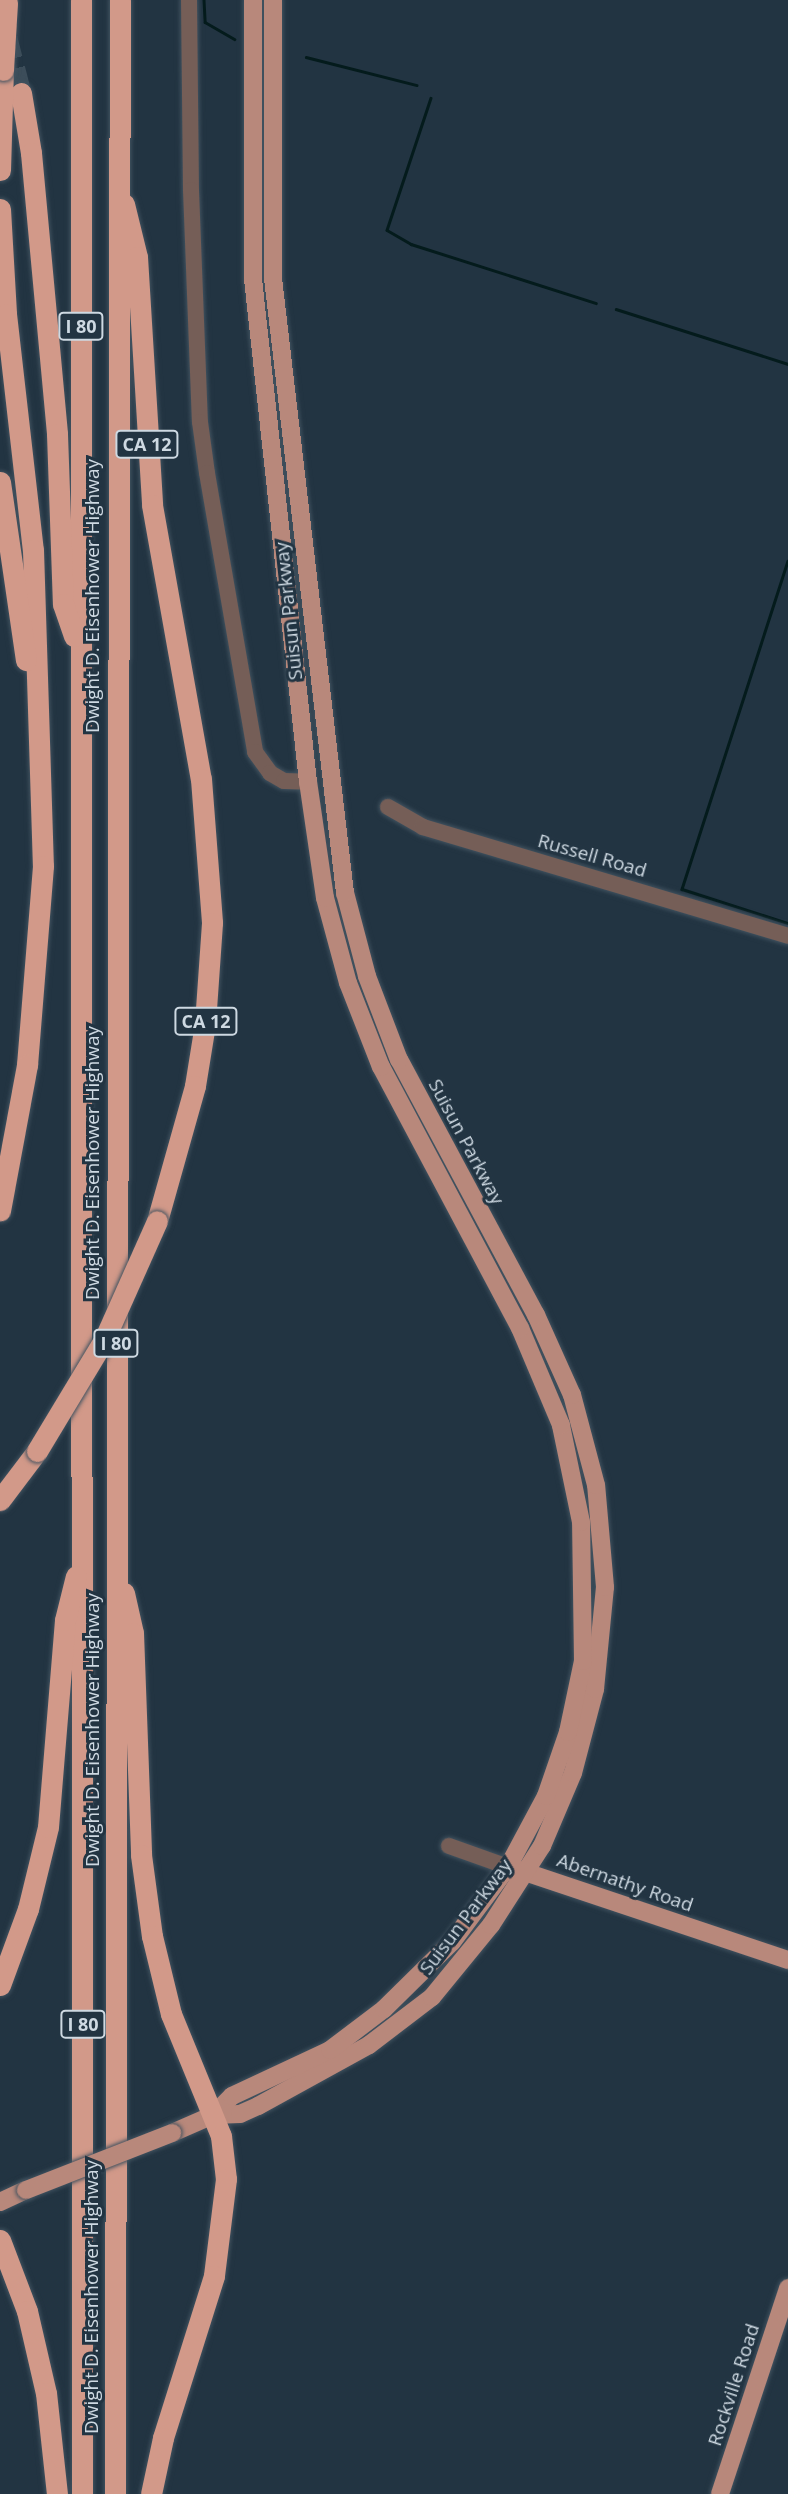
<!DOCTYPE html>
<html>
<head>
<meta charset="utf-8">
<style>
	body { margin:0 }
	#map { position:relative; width:788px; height:2494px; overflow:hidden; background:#223442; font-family:"Open Sans",sans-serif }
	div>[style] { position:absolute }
	.stream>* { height:2.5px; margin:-1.25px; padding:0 1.25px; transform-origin:1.25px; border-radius:1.25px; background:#041b1c }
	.highway-tunnel>* { height:21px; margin-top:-10.5px; transform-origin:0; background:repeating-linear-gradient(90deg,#3c4d5a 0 21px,transparent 0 31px) }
	.roads { filter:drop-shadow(0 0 2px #41525f) drop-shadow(0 0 2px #41525f) }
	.minor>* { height:16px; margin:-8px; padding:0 8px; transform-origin:8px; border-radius:8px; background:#755e57 }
	.major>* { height:18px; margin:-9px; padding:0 9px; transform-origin:9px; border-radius:9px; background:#b8887b }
	.highway>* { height:21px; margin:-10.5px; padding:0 10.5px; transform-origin:10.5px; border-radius:10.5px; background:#d29989 }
	.bridges { filter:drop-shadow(0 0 2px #41525f) drop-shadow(0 0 2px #41525f) }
	.major-bridge>* { height:18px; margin:-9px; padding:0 9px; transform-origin:9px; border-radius:9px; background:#b8887b }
	.highway-bridge>* { height:21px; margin:-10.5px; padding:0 10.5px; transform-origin:10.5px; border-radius:10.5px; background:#d29989 }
	span { translate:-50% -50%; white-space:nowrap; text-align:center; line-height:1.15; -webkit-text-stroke:6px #223442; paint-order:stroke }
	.shield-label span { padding:2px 5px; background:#223442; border:2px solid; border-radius:5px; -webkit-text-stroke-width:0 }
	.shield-label { font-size:18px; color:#ced9e2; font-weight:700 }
	.street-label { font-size:19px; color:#ced9e2 }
</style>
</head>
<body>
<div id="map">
	<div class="stream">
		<div style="left:204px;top:0;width:22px;rotate:87deg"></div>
		<div style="left:205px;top:22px;width:34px;rotate:30deg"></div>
		<div style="left:306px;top:57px;width:114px;rotate:14.2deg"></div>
		<div style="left:431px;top:98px;width:139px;rotate:108.4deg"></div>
		<div style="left:387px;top:230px;width:28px;rotate:30deg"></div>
		<div style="left:411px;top:244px;width:194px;rotate:17.7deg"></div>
		<div style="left:616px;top:309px;width:181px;rotate:17.7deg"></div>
		<div style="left:788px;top:561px;width:345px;rotate:107.9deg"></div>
		<div style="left:682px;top:889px;width:111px;rotate:17.8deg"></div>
	</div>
	<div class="highway-tunnel">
		<div style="left:7px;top:38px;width:57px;rotate:75.7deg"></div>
	</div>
	<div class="roads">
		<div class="minor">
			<div style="left:189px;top:0;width:190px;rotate:89.4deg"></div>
			<div style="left:191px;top:190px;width:232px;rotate:87.8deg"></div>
			<div style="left:200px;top:422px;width:51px;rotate:82.2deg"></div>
			<div style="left:207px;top:473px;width:283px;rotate:80.2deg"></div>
			<div style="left:255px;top:752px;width:26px;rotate:54deg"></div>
			<div style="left:270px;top:773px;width:16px;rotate:30deg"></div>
			<div style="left:284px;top:781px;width:24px;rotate:2deg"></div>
			<div style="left:388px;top:807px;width:40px;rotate:29.7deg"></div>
			<div style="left:423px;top:827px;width:381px;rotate:16.6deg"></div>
			<div style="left:449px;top:1846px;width:63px;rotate:19.6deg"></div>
		</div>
		<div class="major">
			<div style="left:519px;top:1870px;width:284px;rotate:18.5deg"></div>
			<div style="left:213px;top:2115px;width:27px;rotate:-2deg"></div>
			<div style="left:240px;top:2114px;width:20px;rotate:-24deg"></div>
			<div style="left:258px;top:2106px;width:127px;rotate:-28.8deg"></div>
			<div style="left:369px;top:2045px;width:79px;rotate:-37.3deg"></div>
			<div style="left:432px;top:1997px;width:93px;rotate:-50.7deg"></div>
			<div style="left:491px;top:1925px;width:94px;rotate:-57.2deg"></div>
			<div style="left:542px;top:1846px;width:79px;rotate:-67deg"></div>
			<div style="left:573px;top:1773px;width:87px;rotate:-75.3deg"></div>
			<div style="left:595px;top:1689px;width:102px;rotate:-84.4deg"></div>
			<div style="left:605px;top:1587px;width:102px;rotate:-95deg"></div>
			<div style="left:596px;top:1485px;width:93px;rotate:-104.9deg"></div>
			<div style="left:572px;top:1395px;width:88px;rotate:-114.2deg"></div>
			<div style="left:536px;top:1315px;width:289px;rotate:-118.2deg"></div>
			<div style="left:399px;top:1060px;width:90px;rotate:-110.9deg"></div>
			<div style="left:367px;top:976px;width:86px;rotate:-104.8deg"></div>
			<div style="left:345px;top:893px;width:619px;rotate:-96.68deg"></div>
			<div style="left:273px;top:278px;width:278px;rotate:-90deg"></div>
			<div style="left:172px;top:2133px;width:45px;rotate:-23.7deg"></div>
			<div style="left:213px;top:2115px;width:27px;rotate:-45deg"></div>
			<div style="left:232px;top:2096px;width:108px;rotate:-25.1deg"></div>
			<div style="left:330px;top:2050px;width:68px;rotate:-37.2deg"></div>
			<div style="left:384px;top:2009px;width:95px;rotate:-44.6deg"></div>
			<div style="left:452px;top:1942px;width:94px;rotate:-53.3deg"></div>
			<div style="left:508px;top:1867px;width:81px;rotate:-61.8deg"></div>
			<div style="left:546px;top:1796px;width:68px;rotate:-71deg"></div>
			<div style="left:568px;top:1732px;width:73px;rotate:-78.1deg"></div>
			<div style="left:583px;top:1661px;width:139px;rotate:-90.8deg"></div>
			<div style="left:581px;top:1522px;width:99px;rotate:-101.7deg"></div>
			<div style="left:561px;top:1425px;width:105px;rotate:-112.9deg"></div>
			<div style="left:520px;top:1328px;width:296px;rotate:-118deg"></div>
			<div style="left:381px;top:1067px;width:90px;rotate:-111.4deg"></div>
			<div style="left:348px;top:983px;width:88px;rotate:-105.1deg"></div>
			<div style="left:325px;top:898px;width:117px;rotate:-98.3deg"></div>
			<div style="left:308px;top:782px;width:506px;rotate:-96.24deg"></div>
			<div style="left:253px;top:279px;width:279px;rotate:-90deg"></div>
			<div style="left:0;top:2202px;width:29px;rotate:-25deg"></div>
			<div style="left:720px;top:2494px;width:217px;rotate:-71.7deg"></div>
		</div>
		<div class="highway">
			<div style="left:81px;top:0;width:2494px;rotate:89.98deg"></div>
			<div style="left:21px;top:93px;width:61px;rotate:80.5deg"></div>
			<div style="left:31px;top:153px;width:282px;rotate:84.7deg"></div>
			<div style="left:57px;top:434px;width:170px;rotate:88deg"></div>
			<div style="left:63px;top:604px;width:34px;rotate:71deg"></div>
			<div style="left:0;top:170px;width:100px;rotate:-88.3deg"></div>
			<div style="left:124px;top:204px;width:55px;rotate:76.2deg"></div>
			<div style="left:137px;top:257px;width:248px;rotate:86.5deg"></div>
			<div style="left:152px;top:505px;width:278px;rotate:79.9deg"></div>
			<div style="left:201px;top:779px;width:144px;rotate:85.6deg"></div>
			<div style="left:212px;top:923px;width:101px;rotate:94deg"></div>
			<div style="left:205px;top:1024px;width:63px;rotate:99.2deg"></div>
			<div style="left:195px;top:1086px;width:140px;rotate:105.7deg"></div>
			<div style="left:0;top:209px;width:105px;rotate:86.7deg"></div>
			<div style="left:6px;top:314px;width:238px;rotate:83.5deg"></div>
			<div style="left:33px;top:550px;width:316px;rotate:88.2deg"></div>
			<div style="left:43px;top:866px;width:200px;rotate:94.6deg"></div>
			<div style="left:27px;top:1065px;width:148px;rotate:100.5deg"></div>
			<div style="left:0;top:482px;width:180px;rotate:81.7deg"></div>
			<div style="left:0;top:1500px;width:61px;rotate:-52.9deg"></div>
			<div style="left:124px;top:1593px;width:41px;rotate:77.3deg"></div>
			<div style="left:133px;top:1633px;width:222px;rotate:87.9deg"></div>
			<div style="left:141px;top:1855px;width:82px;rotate:82.3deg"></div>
			<div style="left:152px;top:1936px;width:80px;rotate:76.3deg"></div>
			<div style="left:171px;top:2014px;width:132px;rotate:67.7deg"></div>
			<div style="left:221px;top:2136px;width:43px;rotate:83.4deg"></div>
			<div style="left:226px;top:2179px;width:98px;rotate:97.1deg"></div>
			<div style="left:214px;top:2276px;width:170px;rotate:107.5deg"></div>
			<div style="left:163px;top:2438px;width:57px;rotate:102.1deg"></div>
			<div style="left:0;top:1985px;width:81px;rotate:-69.8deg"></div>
			<div style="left:28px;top:1909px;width:84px;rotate:-76.3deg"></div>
			<div style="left:48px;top:1827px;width:208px;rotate:-85.3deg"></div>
			<div style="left:65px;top:1620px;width:45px;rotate:-76deg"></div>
			<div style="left:0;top:2240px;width:76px;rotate:69.2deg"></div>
			<div style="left:27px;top:2311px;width:84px;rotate:77deg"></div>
			<div style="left:46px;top:2393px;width:102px;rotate:83.8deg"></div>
			<div style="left:115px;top:2494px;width:2494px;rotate:-89.89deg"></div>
		</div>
	</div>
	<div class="bridges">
		<div class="major-bridge">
			<div style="left:26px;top:2190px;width:157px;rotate:-21.3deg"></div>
		</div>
		<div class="highway-bridge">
			<div style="left:3px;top:70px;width:68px;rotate:-86.6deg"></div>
			<div style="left:37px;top:1451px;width:130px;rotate:-58.9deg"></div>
			<div style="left:104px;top:1340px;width:130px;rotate:-66deg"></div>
		</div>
	</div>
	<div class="shield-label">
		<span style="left:81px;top:326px">I 80</span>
		<span style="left:147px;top:444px">CA 12</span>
		<span style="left:206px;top:1021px">CA 12</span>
		<span style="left:116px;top:1343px">I 80</span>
		<span style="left:83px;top:2024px">I 80</span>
	</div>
	<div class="street-label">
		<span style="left:93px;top:596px;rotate:-90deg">Dwight D. Eisenhower Highway</span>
		<span style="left:289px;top:611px;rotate:-96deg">Suisun Parkway</span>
		<span style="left:592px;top:856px;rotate:16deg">Russell Road</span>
		<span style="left:466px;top:1142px;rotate:62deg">Suisun Parkway</span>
		<span style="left:93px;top:1163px;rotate:-90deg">Dwight D. Eisenhower Highway</span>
		<span style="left:93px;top:1730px;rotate:-90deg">Dwight D. Eisenhower Highway</span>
		<span style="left:625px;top:1883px;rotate:19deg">Abernathy Road</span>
		<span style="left:466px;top:1917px;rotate:-53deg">Suisun Parkway</span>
		<span style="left:92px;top:2297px;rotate:-90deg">Dwight D. Eisenhower Highway</span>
		<span style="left:734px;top:2385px;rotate:-72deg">Rockville Road</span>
	</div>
</div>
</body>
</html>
